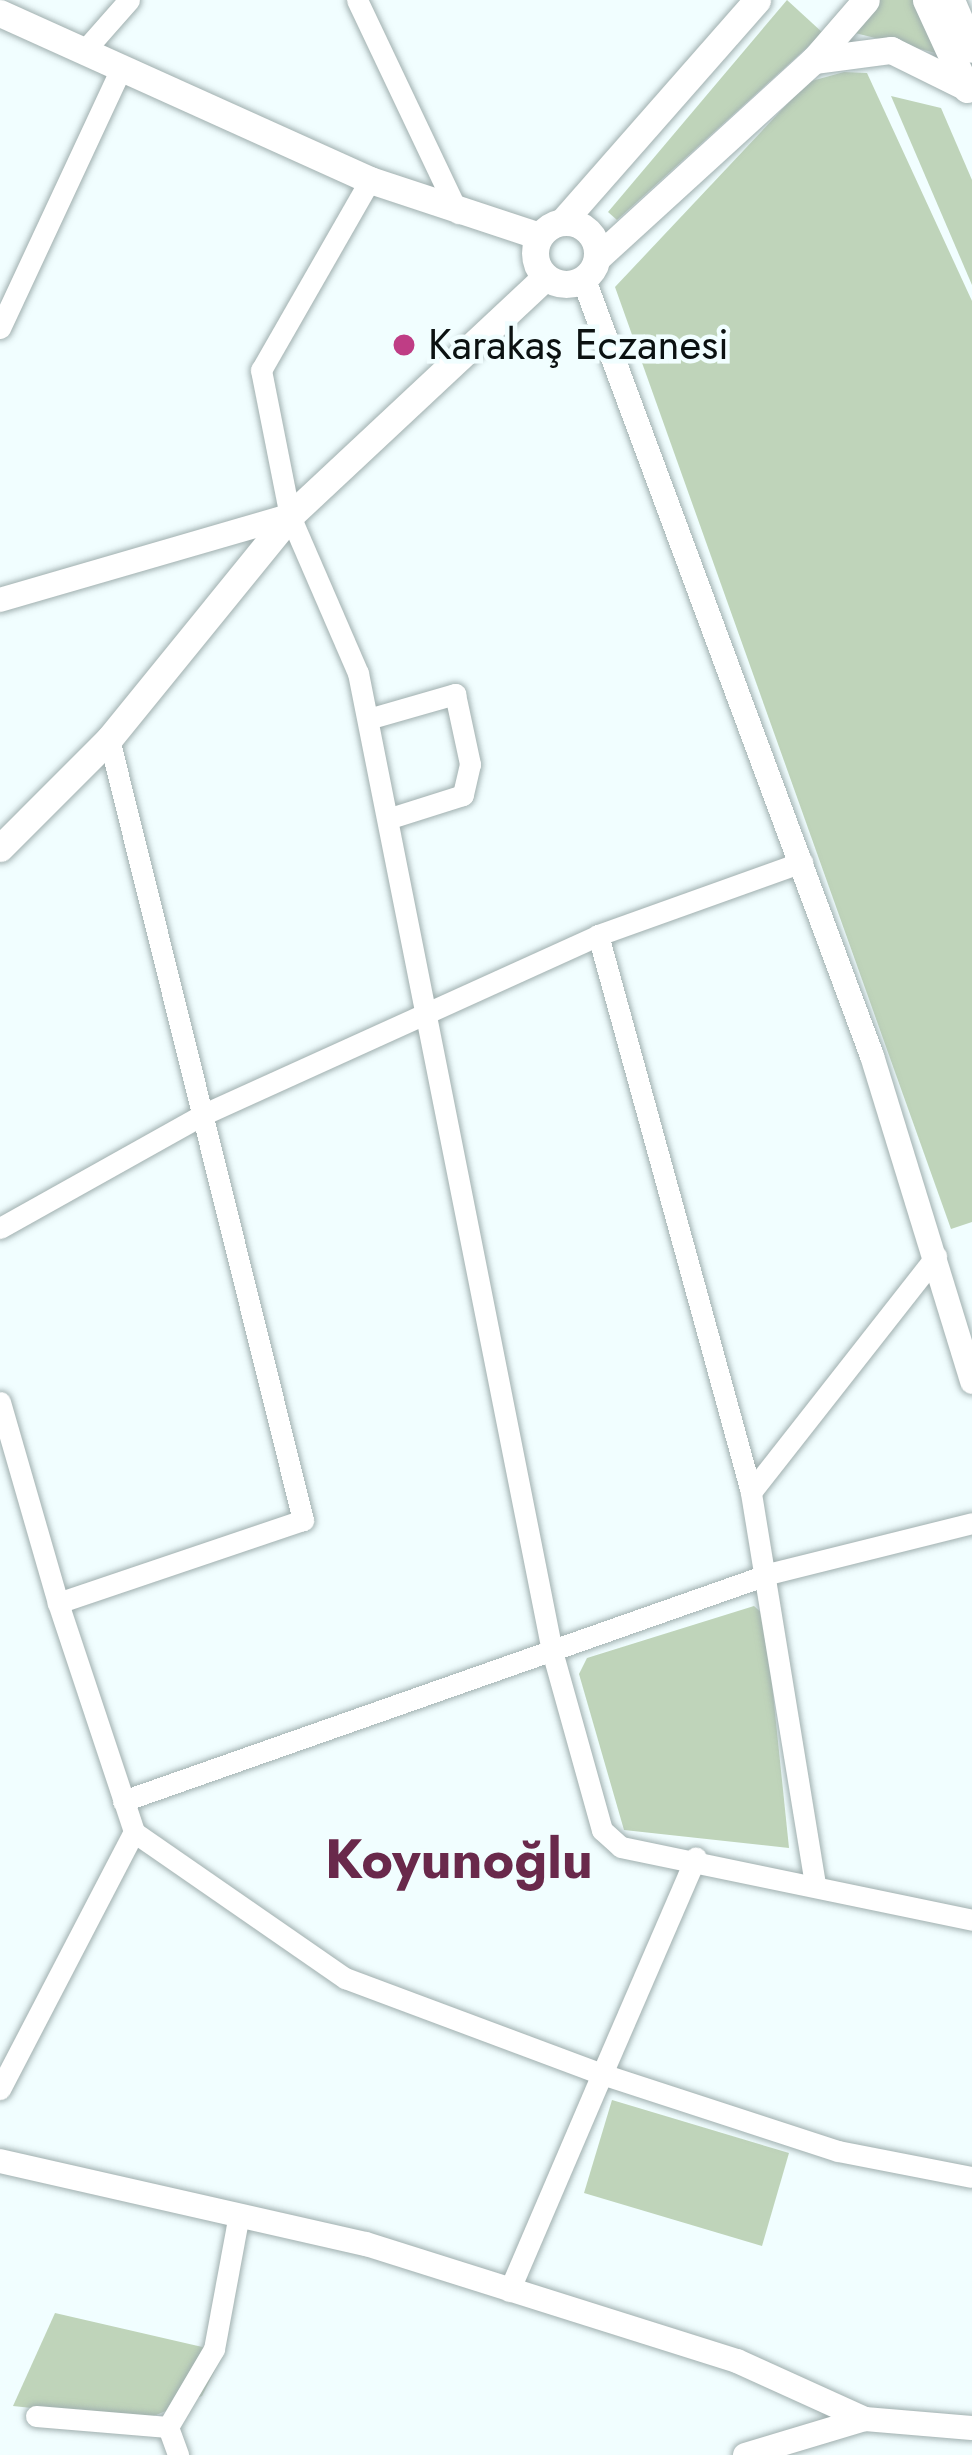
<!DOCTYPE html>
<html>
<head>
<meta charset="utf-8">
<style>
	body { margin:0 }
	#map { position:relative; width:972px; height:2455px; overflow:hidden; background:#f1feff; font-family:Jost,sans-serif }
	div>[style] { position:absolute }
	.green>* { inset:0; background:#bfd4ba }
	.roads { filter:drop-shadow(0 0 3px #a0afaf) drop-shadow(0 0 3px #a0afaf) }
	.minor>* { height:21px; margin:-10.5px; padding:0 10.5px; transform-origin:10.5px; border-radius:10.5px; background:#fff }
	.tertiary>* { height:24px; margin:-12px; padding:0 12px; transform-origin:12px; border-radius:12px; background:#fff }
	.secondary>* { height:27px; margin:-13.5px; padding:0 13.5px; transform-origin:13.5px; border-radius:13.5px; background:#fff }
	.secondary>.ring { margin:-13.5px; padding:0; box-sizing:content-box; background:none; border:27px solid #fff; border-radius:50% }
	.dots>* { width:33px; height:33px; translate:-50% -50%; box-sizing:border-box; border:6px solid #f1feff; border-radius:50% }
	span { translate:-50% -50%; white-space:nowrap; text-align:center; line-height:1.15; -webkit-text-stroke:9px #f1feff; paint-order:stroke }
	.poi-label { font-size:42px; color:#0b1111 }
	.left { translate:0 -50%; text-align:left }
	.district-label { font-size:54px; color:#69294b; font-weight:700 }
</style>
</head>
<body>
<div id="map">
	<div class="green">
		<div style="clip-path:polygon(787px 0,823px 33px,617px 220px,608px 212px)"></div>
		<div style="clip-path:polygon(874px 0,915px 0,940px 54px,851px 32px)"></div>
		<div style="clip-path:polygon(844px 72px,867px 73px,972px 301px,972px 1222px,951px 1229px,615px 287px,808px 82px)"></div>
		<div style="clip-path:polygon(891px 96px,941px 108px,972px 180px,972px 285px)"></div>
		<div style="clip-path:polygon(754px 1606px,765px 1616px,789px 1848px,624px 1830px,579px 1674px,587px 1658px)"></div>
		<div style="clip-path:polygon(612px 2100px,789px 2153px,762px 2246px,584px 2193px)"></div>
		<div style="clip-path:polygon(55px 2313px,224px 2352px,202px 2396px,144px 2420px,13px 2406px)"></div>
	</div>
	<div class="roads">
		<div class="minor">
			<div style="left:357px;top:0;width:236px;rotate:64.6deg"></div>
			<div style="left:84px;top:51px;width:68px;rotate:-48.6deg"></div>
			<div style="left:370px;top:180px;width:219px;rotate:119.8deg"></div>
			<div style="left:261px;top:370px;width:149px;rotate:78.8deg"></div>
			<div style="left:290px;top:516px;width:171px;rotate:66.6deg"></div>
			<div style="left:358px;top:673px;width:997px;rotate:78.78deg"></div>
			<div style="left:552px;top:1651px;width:186px;rotate:74.4deg"></div>
			<div style="left:602px;top:1830px;width:25px;rotate:42deg"></div>
			<div style="left:621px;top:1847px;width:359px;rotate:11.7deg"></div>
			<div style="left:0;top:328px;width:286px;rotate:-65deg"></div>
			<div style="left:368px;top:719px;width:91px;rotate:-16deg"></div>
			<div style="left:455px;top:694px;width:72px;rotate:77.9deg"></div>
			<div style="left:470px;top:764px;width:32px;rotate:103deg"></div>
			<div style="left:463px;top:795px;width:77px;rotate:162.5deg"></div>
			<div style="left:109px;top:739px;width:805px;rotate:76.05deg"></div>
			<div style="left:303px;top:1520px;width:259px;rotate:161.3deg"></div>
			<div style="left:58px;top:1603px;width:241px;rotate:71.6deg"></div>
			<div style="left:598px;top:935px;width:217px;rotate:-19.7deg"></div>
			<div style="left:0;top:1228px;width:231px;rotate:-29.2deg"></div>
			<div style="left:202px;top:1115px;width:435px;rotate:-24.4deg"></div>
			<div style="left:598px;top:935px;width:578px;rotate:74.64deg"></div>
			<div style="left:0;top:1402px;width:209px;rotate:73.9deg"></div>
			<div style="left:123px;top:1801px;width:688px;rotate:-19.36deg"></div>
			<div style="left:772px;top:1573px;width:206px;rotate:-14deg"></div>
			<div style="left:815px;top:1884px;width:397px;rotate:-99.3deg"></div>
			<div style="left:751px;top:1492px;width:300px;rotate:-51.9deg"></div>
			<div style="left:0;top:2089px;width:290px;rotate:-62.5deg"></div>
			<div style="left:134px;top:1832px;width:257px;rotate:34.7deg"></div>
			<div style="left:345px;top:1978px;width:274px;rotate:20.5deg"></div>
			<div style="left:602px;top:2074px;width:236px;rotate:-66.6deg"></div>
			<div style="left:509px;top:2291px;width:236px;rotate:-66.8deg"></div>
			<div style="left:602px;top:2074px;width:248px;rotate:18.1deg"></div>
			<div style="left:838px;top:2151px;width:136px;rotate:11deg"></div>
			<div style="left:36px;top:2416px;width:132px;rotate:4.8deg"></div>
			<div style="left:168px;top:2427px;width:91px;rotate:-59.5deg"></div>
			<div style="left:214px;top:2349px;width:132px;rotate:-79.5deg"></div>
			<div style="left:168px;top:2427px;width:30px;rotate:70deg"></div>
		</div>
		<div class="tertiary">
			<div style="left:584px;top:280px;width:828px;rotate:69.64deg"></div>
			<div style="left:872px;top:1056px;width:341px;rotate:72.9deg"></div>
			<div style="left:0;top:600px;width:302px;rotate:-16.2deg"></div>
			<div style="left:0;top:2161px;width:375px;rotate:12.8deg"></div>
			<div style="left:366px;top:2244px;width:389px;rotate:17.5deg"></div>
			<div style="left:737px;top:2361px;width:141px;rotate:24.4deg"></div>
			<div style="left:745px;top:2455px;width:125px;rotate:-16.7deg"></div>
			<div style="left:865px;top:2419px;width:107px;rotate:4.8deg"></div>
		</div>
		<div class="secondary">
			<div style="left:926px;top:0;width:98px;rotate:65.3deg"></div>
			<div style="left:951px;top:0;width:53px;rotate:66.8deg"></div>
			<div style="left:0;top:13px;width:406px;rotate:24.3deg"></div>
			<div style="left:370px;top:180px;width:178px;rotate:18.3deg"></div>
			<div style="left:814px;top:60px;width:79px;rotate:-49.1deg"></div>
			<div style="left:563px;top:221px;width:294px;rotate:-48.7deg"></div>
			<div class="ring" style="left:535px;top:222px;width:35px;height:35px"></div>
			<div style="left:598px;top:257px;width:292px;rotate:-42.4deg"></div>
			<div style="left:814px;top:60px;width:78px;rotate:-7.4deg"></div>
			<div style="left:891px;top:50px;width:84px;rotate:26.3deg"></div>
			<div style="left:0;top:848px;width:154px;rotate:-45deg"></div>
			<div style="left:109px;top:739px;width:287px;rotate:-50.9deg"></div>
			<div style="left:290px;top:516px;width:349px;rotate:-43.1deg"></div>
		</div>
	</div>
	<div class="dots">
		<div style="left:404px;top:345px;background:#bf3d85"></div>
	</div>
	<div class="poi-label">
		<span class="left" style="left:428px;top:345px">Karakaş Eczanesi</span>
	</div>
	<div class="district-label">
		<span style="left:459px;top:1859px">Koyunoğlu</span>
	</div>
</div>
</body>
</html>
